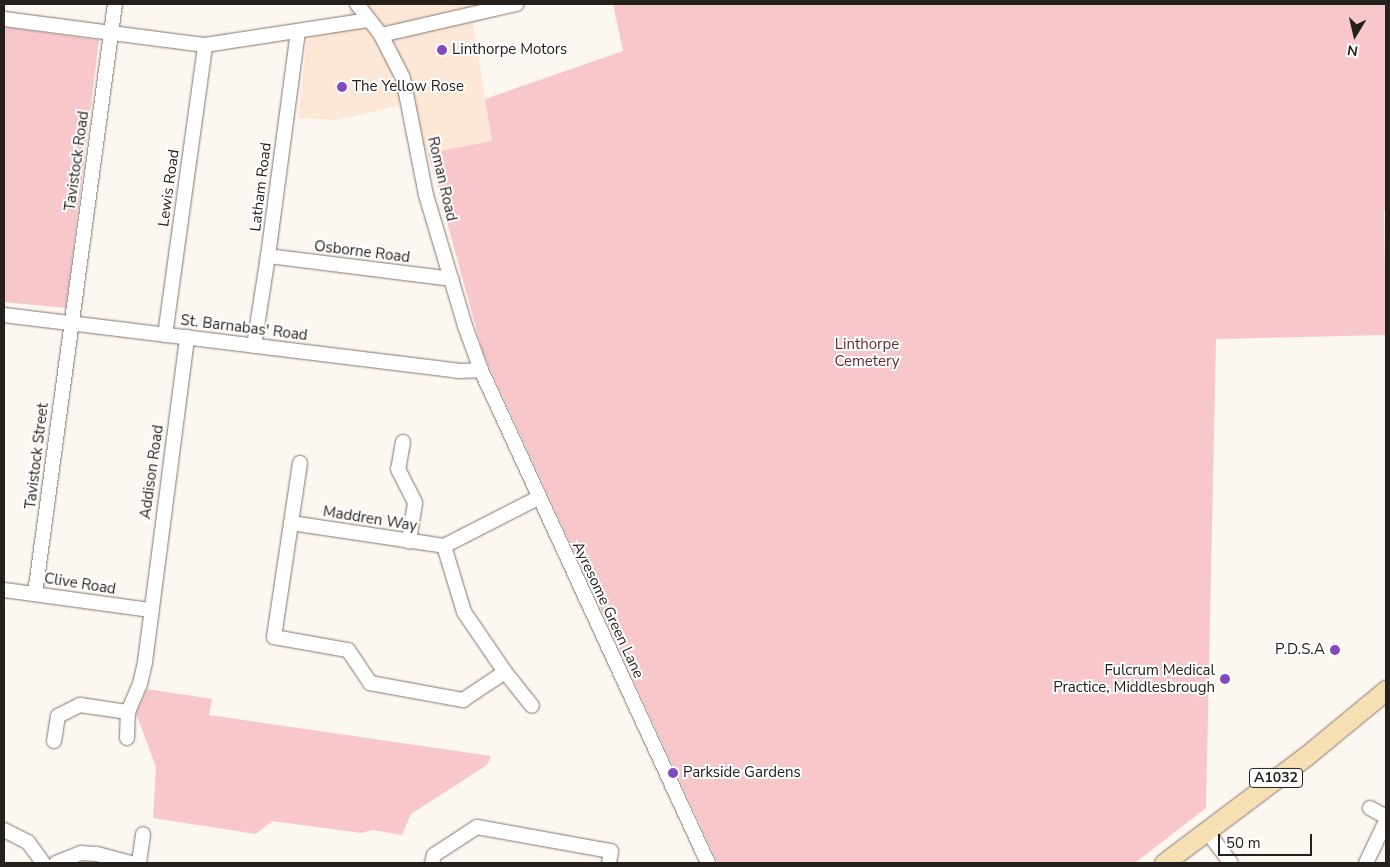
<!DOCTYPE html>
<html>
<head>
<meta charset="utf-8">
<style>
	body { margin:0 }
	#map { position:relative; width:1390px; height:867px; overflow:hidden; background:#fdf7f2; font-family:"Nunito Sans",sans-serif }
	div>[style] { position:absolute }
	.built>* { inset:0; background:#fde7d7 }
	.green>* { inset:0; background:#f7c7cb }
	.roads { filter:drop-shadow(0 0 1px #83766c) drop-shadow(0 0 1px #83766c) }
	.minor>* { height:14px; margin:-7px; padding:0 7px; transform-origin:7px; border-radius:7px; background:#fff }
	.major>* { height:19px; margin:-9.5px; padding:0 9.5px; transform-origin:9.5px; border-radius:9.5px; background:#f6dfb3 }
	.dots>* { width:14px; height:14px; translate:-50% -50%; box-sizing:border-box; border:2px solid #fff; border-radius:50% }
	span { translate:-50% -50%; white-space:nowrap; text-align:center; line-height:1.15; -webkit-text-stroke:4px #fff; paint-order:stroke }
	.shield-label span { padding:1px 4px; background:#fff; border:1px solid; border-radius:4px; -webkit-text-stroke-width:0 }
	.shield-label { font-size:14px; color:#25201c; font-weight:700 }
	.poi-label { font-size:15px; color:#25201c }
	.left { translate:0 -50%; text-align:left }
	.right { translate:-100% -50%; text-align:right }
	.street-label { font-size:15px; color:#25201c }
	.park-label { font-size:15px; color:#692833 }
	.frame { position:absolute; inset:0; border:5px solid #25201c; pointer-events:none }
	.north { position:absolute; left:1330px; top:10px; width:50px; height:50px; -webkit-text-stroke:4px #fff; paint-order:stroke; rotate:189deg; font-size:14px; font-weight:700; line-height:20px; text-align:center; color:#25201c }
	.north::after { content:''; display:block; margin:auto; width:18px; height:22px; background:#25201c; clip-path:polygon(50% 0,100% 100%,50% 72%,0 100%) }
	.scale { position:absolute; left:1218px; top:834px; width:94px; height:22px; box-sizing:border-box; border:2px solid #25201c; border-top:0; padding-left:6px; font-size:15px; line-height:18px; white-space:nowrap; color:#25201c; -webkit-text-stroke:4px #fff; paint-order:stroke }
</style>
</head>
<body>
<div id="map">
	<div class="built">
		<div style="clip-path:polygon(349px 4px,503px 4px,473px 23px,492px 141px,428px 153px,401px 105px,338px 120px,298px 118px,307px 38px,351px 28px)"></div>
	</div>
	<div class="green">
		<div style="clip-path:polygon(613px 4px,1386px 4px,1386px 209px,1384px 210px,1386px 335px,1216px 339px,1206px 808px,1135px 863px,718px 863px,483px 353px,428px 153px,492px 141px,485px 99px,623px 51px)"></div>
		<div style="clip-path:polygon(4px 27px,99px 40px,66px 308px,4px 302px)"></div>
		<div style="clip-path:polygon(147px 689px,212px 699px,209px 715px,491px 756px,487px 765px,411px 814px,402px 835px,373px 830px,361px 833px,272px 821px,256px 834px,153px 818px,156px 767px,136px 713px)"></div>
	</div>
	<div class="roads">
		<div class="minor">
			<div style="left:357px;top:4px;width:39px;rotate:52deg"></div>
			<div style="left:381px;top:35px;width:48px;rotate:62.9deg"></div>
			<div style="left:403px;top:78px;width:119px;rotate:78.9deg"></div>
			<div style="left:426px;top:195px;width:137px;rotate:73.4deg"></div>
			<div style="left:465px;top:326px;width:47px;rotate:70deg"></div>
			<div style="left:481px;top:370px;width:543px;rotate:65.28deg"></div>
			<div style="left:4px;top:19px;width:203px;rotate:7.4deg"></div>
			<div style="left:205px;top:45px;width:166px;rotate:-8.7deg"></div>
			<div style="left:381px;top:35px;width:139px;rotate:-12.9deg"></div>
			<div style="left:268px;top:256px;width:185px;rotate:7.1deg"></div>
			<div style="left:4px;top:315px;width:456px;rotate:7deg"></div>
			<div style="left:457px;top:371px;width:24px;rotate:-2deg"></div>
			<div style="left:165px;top:335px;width:293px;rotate:-82.1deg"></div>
			<div style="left:254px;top:346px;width:91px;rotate:-81.2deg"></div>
			<div style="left:268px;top:256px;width:227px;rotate:-82.4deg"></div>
			<div style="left:403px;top:442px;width:27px;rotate:100deg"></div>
			<div style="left:398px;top:469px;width:38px;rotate:63deg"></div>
			<div style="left:415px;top:503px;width:39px;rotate:99deg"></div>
			<div style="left:300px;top:463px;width:176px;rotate:98.5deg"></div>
			<div style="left:274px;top:637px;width:75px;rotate:10deg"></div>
			<div style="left:348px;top:650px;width:40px;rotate:56deg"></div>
			<div style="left:370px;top:683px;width:95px;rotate:10.4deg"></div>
			<div style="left:463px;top:700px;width:50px;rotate:-33.7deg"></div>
			<div style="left:291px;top:523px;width:155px;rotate:8.5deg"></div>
			<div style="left:444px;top:546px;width:106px;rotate:-27.1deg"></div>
			<div style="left:444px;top:546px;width:69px;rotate:73.1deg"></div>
			<div style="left:464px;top:612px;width:73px;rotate:55.7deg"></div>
			<div style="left:505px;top:672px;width:43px;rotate:51.5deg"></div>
			<div style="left:4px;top:590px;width:147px;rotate:7.8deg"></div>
			<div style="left:35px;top:594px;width:595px;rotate:-82.28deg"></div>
			<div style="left:127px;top:738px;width:26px;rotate:-88deg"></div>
			<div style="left:128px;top:712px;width:30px;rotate:-67deg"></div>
			<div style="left:140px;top:684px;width:23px;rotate:-77deg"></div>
			<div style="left:145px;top:662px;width:328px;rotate:-82.6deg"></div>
			<div style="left:54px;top:741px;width:25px;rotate:-81deg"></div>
			<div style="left:58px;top:716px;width:25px;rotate:-27deg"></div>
			<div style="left:80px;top:705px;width:49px;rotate:8.3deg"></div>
			<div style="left:1370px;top:808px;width:18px;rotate:29deg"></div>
			<div style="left:4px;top:830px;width:27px;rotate:27deg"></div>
			<div style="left:28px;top:842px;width:26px;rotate:54deg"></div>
			<div style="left:1206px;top:830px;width:41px;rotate:52.9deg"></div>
			<div style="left:56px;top:863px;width:27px;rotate:-22deg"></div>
			<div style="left:81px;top:853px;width:16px;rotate:4deg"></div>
			<div style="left:97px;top:854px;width:35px;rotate:15deg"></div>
			<div style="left:139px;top:863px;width:29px;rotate:-82deg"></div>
			<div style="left:432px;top:863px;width:8px;rotate:-76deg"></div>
			<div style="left:434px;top:855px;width:51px;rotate:-33.1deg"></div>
			<div style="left:477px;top:827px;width:136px;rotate:10.2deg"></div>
			<div style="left:611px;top:851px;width:12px;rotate:99deg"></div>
			<div style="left:1366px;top:863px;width:47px;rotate:-64.5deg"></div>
		</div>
		<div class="major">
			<div style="left:1164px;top:863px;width:178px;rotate:-37deg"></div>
			<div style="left:1306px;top:756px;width:104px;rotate:-39.5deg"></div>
		</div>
	</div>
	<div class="dots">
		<div style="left:442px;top:50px;background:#834ac0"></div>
		<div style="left:342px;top:87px;background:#834ac0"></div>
		<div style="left:1335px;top:650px;background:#834ac0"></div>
		<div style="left:1225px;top:679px;background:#834ac0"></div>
		<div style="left:673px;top:773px;background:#834ac0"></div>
	</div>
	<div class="shield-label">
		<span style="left:1276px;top:778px">A1032</span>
	</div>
	<div class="poi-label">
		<span class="left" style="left:452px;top:50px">Linthorpe Motors</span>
		<span class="left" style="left:352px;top:87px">The Yellow Rose</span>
		<span class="right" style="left:1325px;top:650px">P.D.S.A</span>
		<span class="right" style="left:1215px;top:679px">Fulcrum Medical<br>Practice, Middlesbrough</span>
		<span class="left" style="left:683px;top:773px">Parkside Gardens</span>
	</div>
	<div class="street-label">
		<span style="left:77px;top:161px;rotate:-82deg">Tavistock Road</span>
		<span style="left:442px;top:179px;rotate:77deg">Roman Road</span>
		<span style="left:261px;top:187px;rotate:-83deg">Latham Road</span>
		<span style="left:169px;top:188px;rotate:-82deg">Lewis Road</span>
		<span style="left:362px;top:252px;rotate:7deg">Osborne Road</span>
		<span style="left:244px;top:328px;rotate:7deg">St. Barnabas' Road</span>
		<span style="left:37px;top:456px;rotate:-83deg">Tavistock Street</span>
		<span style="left:152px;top:472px;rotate:-82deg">Addison Road</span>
		<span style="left:370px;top:519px;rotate:9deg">Maddren Way</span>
		<span style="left:80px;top:584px;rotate:9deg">Clive Road</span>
		<span style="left:608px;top:610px;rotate:65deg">Ayresome Green Lane</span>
	</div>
	<div class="park-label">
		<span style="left:867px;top:353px">Linthorpe<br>Cemetery</span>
	</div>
	<div class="frame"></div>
	<div class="north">N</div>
	<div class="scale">50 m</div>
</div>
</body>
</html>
